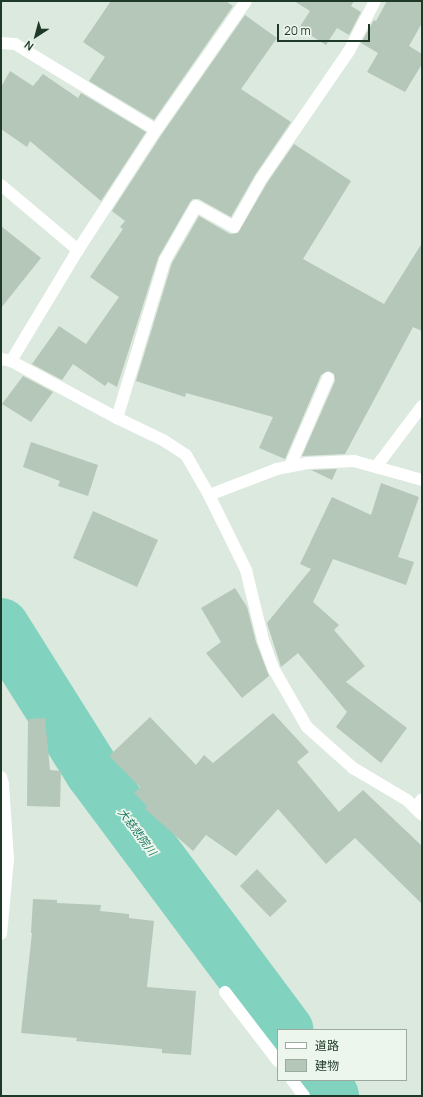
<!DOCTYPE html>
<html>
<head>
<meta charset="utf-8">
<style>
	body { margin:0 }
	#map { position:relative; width:423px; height:1097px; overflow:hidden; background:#dce9de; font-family:Manrope,"Noto Sans JP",sans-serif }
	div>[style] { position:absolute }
	.river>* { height:56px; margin:-28px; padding:0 28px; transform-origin:28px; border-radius:28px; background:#81d2be }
	.building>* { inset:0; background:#b5c7b9 }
	.service>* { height:12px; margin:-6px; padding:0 6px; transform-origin:6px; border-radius:6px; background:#fff }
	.minor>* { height:12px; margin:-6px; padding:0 6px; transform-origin:6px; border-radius:6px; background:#fff }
	.tertiary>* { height:12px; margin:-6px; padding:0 6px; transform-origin:6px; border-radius:6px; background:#fff }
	span { translate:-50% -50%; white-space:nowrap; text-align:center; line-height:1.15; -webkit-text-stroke:3.5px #edf6ed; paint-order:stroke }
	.water-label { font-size:11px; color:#17765f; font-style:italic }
	.frame { position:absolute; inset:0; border:2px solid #1e3927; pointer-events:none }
	.legend { position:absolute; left:277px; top:1029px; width:130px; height:52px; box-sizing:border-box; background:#edf6ed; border:1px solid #9aaa9e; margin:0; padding:5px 7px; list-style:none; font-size:12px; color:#1e3927 }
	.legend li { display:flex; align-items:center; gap:8px; height:20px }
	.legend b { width:20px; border:1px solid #9aaa9e }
	.north { position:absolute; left:16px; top:16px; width:40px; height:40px; -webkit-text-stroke:3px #edf6ed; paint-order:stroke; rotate:216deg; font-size:11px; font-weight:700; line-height:16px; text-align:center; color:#1e3927 }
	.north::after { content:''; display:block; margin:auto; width:14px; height:18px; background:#1e3927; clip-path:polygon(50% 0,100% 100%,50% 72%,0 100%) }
	.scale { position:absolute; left:277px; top:24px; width:93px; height:18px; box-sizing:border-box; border:2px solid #1e3927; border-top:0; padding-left:5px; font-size:12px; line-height:14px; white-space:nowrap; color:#1e3927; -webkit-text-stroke:3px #edf6ed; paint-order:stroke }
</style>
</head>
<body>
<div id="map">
	<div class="river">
		<div style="left:1px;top:626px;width:173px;rotate:57.8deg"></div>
		<div style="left:93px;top:772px;width:322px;rotate:53.3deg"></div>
		<div style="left:321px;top:1080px;width:19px;rotate:58deg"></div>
	</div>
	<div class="building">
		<div style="clip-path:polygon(111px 1px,226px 1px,233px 6px,154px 120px,89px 81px,105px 57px,83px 42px)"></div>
		<div style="clip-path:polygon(294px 1px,354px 1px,351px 6px,361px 12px,349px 35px,337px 28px,326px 45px,299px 28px,310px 11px)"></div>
		<div style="clip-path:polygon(387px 1px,422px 1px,422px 23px,409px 46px,422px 54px,422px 64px,405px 92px,367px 72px,378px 53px,361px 43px,374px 20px,376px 21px)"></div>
		<div style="clip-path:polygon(245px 15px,277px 38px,241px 89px,291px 122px,255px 175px,231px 217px,199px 199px,193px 199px,190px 202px,158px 258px,117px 387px,108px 382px,105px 386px,73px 364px,62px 380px,32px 364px,59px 326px,86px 344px,119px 297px,90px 277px,123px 229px,120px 227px,125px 221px,112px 211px,162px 134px)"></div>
		<div style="clip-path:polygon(10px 71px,33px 86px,43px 74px,78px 98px,81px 93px,146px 132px,101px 201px,30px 141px,27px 147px,1px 129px,1px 87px)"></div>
		<div style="clip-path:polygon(294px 144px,351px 181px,303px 259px,384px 304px,422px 243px,422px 331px,413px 327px,345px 454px,302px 456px,335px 381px,334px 374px,328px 371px,321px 375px,285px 459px,259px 448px,273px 417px,186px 393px,185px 397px,136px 381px,172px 263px,199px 216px,230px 234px,238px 233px,267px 183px)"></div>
		<div style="clip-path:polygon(1px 226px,41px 258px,1px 308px)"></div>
		<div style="clip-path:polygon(23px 376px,53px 392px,31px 422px,2px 404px)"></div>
		<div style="clip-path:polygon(31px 442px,98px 465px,88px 496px,58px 486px,60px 481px,23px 467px)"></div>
		<div style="clip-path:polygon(337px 469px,332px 480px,311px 470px)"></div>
		<div style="clip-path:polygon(381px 483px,419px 497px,398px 557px,414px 562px,406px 585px,333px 559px,313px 602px,339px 625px,334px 630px,365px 666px,346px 682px,407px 728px,381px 763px,336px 727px,347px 712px,298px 653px,281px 667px,267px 623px,311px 569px,300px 564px,332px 497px,371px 515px)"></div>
		<div style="clip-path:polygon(93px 511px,158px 540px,137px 587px,73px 558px)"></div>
		<div style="clip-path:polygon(235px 588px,247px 607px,256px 642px,269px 676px,242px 698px,206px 653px,221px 642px,201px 608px)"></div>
		<div style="clip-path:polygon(273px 713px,309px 752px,297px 762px,339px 812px,363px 790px,422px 846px,422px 904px,355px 838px,326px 864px,278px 809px,236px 856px,206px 835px,193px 851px,145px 809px,147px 806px,134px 793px,140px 787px,109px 756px,150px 717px,196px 765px,204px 755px,213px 763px)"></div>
		<div style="clip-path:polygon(45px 718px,50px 770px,61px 771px,60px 807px,27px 806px,28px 719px)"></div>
		<div style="clip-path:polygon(257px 869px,287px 901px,270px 917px,240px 886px)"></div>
		<div style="clip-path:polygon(33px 899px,57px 900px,57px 903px,101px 905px,100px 911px,129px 914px,129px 918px,154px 921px,147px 987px,196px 991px,191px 1055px,162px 1053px,162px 1049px,76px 1041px,77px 1038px,21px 1033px,32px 933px,31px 933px)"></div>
	</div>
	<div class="service">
		<div style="left:415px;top:808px;width:11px;rotate:-52deg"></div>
	</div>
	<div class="minor">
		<div style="left:1px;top:43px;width:14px;rotate:4deg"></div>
		<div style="left:15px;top:44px;width:165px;rotate:31.4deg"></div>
		<div style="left:1px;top:185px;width:101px;rotate:40.2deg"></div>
		<div style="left:1px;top:359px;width:10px;rotate:11deg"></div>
		<div style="left:11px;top:361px;width:120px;rotate:28.3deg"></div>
		<div style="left:117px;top:418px;width:51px;rotate:25.6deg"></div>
		<div style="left:163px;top:440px;width:27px;rotate:33deg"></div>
		<div style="left:186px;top:455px;width:46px;rotate:60.1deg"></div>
		<div style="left:209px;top:495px;width:84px;rotate:63.7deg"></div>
		<div style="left:246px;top:570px;width:72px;rotate:76.3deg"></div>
		<div style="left:263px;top:640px;width:30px;rotate:70deg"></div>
		<div style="left:273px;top:668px;width:68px;rotate:60deg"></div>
		<div style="left:307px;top:727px;width:62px;rotate:41.7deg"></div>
		<div style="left:353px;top:768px;width:63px;rotate:30.7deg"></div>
		<div style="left:407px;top:800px;width:21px;rotate:45deg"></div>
		<div style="left:11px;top:361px;width:130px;rotate:-58.9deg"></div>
		<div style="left:78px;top:250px;width:143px;rotate:-57deg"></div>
		<div style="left:156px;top:130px;width:157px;rotate:-55.1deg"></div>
		<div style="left:117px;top:418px;width:165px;rotate:-73.1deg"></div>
		<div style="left:165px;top:260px;width:62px;rotate:-60.1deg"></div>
		<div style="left:196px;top:206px;width:43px;rotate:28.9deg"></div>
		<div style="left:234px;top:227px;width:55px;rotate:-60.6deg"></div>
		<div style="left:261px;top:179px;width:155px;rotate:-55.5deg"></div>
		<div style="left:349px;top:51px;width:56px;rotate:-62.5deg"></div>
		<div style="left:290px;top:466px;width:96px;rotate:-66.6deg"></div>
		<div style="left:376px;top:467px;width:76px;rotate:-53deg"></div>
		<div style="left:209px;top:495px;width:73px;rotate:-20.9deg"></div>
		<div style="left:277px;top:469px;width:32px;rotate:-11deg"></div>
		<div style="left:308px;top:463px;width:46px;rotate:-2.5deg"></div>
		<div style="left:354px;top:461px;width:71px;rotate:15.6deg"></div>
		<div style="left:225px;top:992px;width:87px;rotate:52.5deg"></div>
		<div style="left:292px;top:1080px;width:20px;rotate:53deg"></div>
	</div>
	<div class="tertiary">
		<div style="left:1px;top:777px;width:7px;rotate:74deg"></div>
		<div style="left:3px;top:784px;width:75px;rotate:86.2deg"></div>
		<div style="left:8px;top:859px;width:75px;rotate:95.3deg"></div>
	</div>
	<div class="water-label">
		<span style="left:137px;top:832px;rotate:53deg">大慈悲院川</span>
	</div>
	<div class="frame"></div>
	<ul class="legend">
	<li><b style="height:5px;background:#fff"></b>道路</li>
	<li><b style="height:11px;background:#b5c7b9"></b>建物</li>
	</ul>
	<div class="north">N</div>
	<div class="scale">20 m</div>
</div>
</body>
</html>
